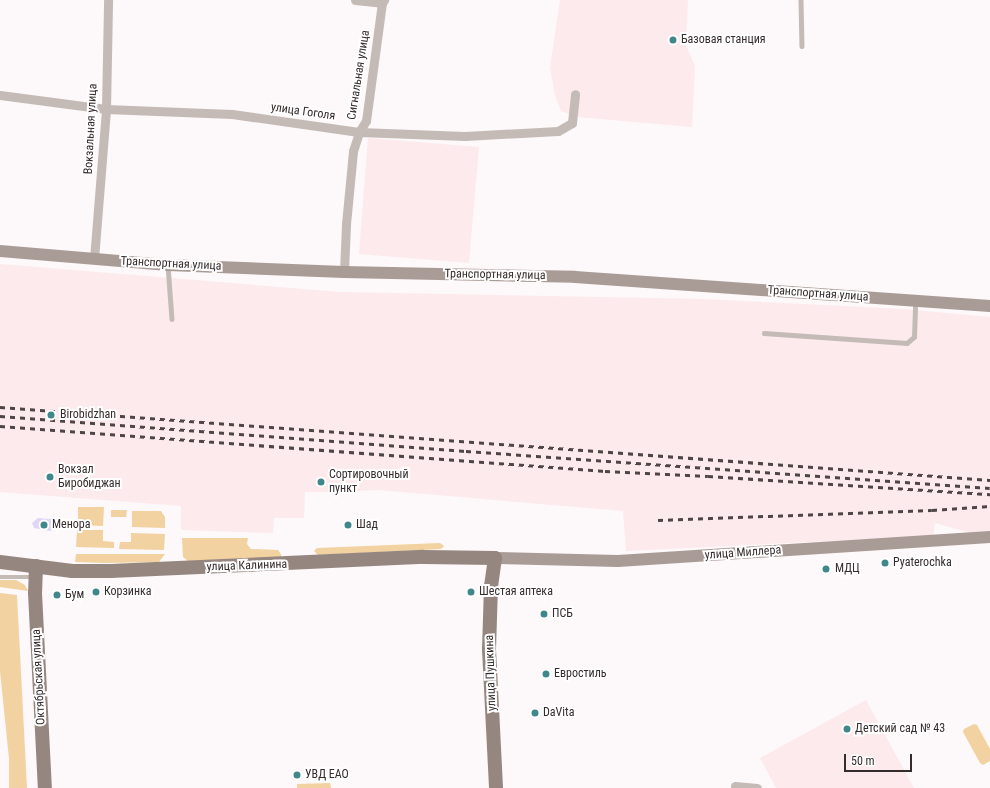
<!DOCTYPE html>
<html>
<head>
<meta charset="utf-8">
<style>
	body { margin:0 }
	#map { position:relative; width:990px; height:788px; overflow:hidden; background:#fdf8f9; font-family:"Roboto Condensed",sans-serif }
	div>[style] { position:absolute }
	.built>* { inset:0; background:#fdeaec }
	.green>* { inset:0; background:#f2d2a0 }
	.water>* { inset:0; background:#e0d5f5 }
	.lane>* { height:4.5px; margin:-2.25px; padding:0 2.25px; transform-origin:2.25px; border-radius:2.25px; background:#c4bbb7 }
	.street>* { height:9px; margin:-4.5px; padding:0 4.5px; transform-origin:4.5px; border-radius:4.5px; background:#c4bbb7 }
	.secondary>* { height:12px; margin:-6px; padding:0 6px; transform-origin:6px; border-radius:6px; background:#a99c97 }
	.primary>* { height:14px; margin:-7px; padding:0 7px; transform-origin:7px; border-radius:7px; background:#968680 }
	.rail>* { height:2.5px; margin-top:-1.25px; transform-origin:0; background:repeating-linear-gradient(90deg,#4d4546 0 5px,transparent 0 10px) }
	.dots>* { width:11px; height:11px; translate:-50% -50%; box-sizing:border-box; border:2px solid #fff; border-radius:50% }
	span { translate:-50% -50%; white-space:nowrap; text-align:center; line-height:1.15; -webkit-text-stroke:4px #fff; paint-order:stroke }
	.poi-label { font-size:12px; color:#352c2d }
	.left { translate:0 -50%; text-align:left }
	.street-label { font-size:12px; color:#352c2d }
	.scale { position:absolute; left:844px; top:754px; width:68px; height:18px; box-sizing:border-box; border:2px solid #352c2d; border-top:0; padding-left:5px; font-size:12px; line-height:14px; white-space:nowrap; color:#352c2d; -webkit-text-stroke:3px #fff; paint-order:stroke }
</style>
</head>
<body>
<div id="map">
	<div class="built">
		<div style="clip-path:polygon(560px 0,688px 0,686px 45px,695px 66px,692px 127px,577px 117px,561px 111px,555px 95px,550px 68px)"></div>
		<div style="clip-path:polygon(368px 138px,479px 147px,469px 263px,359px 254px)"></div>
		<div style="clip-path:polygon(0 264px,340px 292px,703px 299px,904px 309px,990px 317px,990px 532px,971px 533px,935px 523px,933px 536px,626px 551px,623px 511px,378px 490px,339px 492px,305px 492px,304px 518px,274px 518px,273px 533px,181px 530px,181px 506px,0 492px)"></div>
		<div style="clip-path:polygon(866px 700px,914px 788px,776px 788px,760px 758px)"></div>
	</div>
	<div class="green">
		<div style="clip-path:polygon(78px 507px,104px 507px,103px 526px,78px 525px)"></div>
		<div style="clip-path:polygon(111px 510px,127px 510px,126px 517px,111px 517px)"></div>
		<div style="clip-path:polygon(132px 511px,161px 511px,165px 517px,165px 528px,132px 527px)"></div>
		<div style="clip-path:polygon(77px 530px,103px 530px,103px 541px,114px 542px,114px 548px,76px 547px)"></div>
		<div style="clip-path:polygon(131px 533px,165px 534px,164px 550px,119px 549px,120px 542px,131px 542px)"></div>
		<div style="clip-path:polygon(182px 538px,248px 538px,247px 544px,251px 549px,278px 550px,281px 554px,281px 557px,188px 561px,183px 557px)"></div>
		<div style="clip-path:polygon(440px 543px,444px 546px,441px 549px,318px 555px,314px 551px,317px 548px)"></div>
		<div style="clip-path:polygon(76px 554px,165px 554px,159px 562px,105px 563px,75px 562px)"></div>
		<div style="clip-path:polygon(0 580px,16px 580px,25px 585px,28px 591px,0 587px)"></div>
		<div style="clip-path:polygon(0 593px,17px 595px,27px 788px,9px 788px,9px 759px,0 671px)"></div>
		<div style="clip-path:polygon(974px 724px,977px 725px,990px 749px,990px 761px,983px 765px,980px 763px,963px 732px,964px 729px)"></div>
		<div style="clip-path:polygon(330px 783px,331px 788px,297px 788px,297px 784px)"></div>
	</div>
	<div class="water">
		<div style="clip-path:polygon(38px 518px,50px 519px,55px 521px,56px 528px,50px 531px,34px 528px,32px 523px)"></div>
	</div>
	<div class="lane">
		<div style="left:801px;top:0;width:46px;rotate:88.8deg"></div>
		<div style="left:168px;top:265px;width:54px;rotate:85.8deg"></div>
		<div style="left:764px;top:333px;width:143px;rotate:4deg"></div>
		<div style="left:907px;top:343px;width:9px;rotate:-41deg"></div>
		<div style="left:914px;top:337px;width:36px;rotate:-88deg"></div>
		<div style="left:0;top:577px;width:34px"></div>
	</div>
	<div class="street">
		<div style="left:355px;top:0;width:27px;rotate:6deg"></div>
		<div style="left:0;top:95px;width:107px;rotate:7.5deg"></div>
		<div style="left:106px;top:109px;width:126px;rotate:2.3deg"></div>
		<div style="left:232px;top:114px;width:128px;rotate:8.1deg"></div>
		<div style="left:359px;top:132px;width:106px;rotate:2.2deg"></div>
		<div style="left:465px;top:136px;width:93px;rotate:-3.1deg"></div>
		<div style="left:558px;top:131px;width:16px;rotate:-30deg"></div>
		<div style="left:572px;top:123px;width:29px;rotate:-84deg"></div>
		<div style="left:94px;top:259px;width:150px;rotate:-85.4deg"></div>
		<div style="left:106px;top:109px;width:109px;rotate:-88.9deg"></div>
		<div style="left:344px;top:272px;width:48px;rotate:-87.6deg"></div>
		<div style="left:346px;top:224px;width:73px;rotate:-84.5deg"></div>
		<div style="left:353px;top:151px;width:20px;rotate:-72deg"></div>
		<div style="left:359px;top:132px;width:13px;rotate:-58deg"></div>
		<div style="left:366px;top:121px;width:119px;rotate:-82.3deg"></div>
		<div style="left:382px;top:3px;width:4px;rotate:-56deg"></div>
		<div style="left:735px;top:786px;width:22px;rotate:5deg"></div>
	</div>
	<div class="secondary">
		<div style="left:0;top:251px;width:169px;rotate:4.8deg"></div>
		<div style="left:168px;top:265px;width:176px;rotate:2.3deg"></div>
		<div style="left:344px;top:272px;width:231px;rotate:1.2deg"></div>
		<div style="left:575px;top:277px;width:416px;rotate:4deg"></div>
		<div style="left:495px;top:558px;width:123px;rotate:1.4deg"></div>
		<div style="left:618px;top:561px;width:373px;rotate:-3.7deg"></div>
	</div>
	<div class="primary">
		<div style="left:0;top:562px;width:73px;rotate:7.1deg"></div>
		<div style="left:72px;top:571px;width:39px"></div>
		<div style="left:111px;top:571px;width:313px;rotate:-2.6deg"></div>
		<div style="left:424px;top:557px;width:71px;rotate:0.8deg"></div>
		<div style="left:495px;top:558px;width:28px;rotate:98deg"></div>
		<div style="left:491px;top:586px;width:63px;rotate:91.8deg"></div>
		<div style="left:489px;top:649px;width:139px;rotate:87.1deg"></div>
		<div style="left:36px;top:566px;width:27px;rotate:92deg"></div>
		<div style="left:35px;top:593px;width:195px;rotate:87.1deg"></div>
	</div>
	<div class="rail">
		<div style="left:0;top:407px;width:993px;rotate:4.22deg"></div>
		<div style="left:0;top:416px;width:467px;rotate:4.3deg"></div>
		<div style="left:466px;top:451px;width:525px;rotate:4.04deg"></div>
		<div style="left:0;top:426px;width:607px;rotate:4.25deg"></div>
		<div style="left:605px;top:471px;width:103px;rotate:2.8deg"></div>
		<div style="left:708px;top:476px;width:283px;rotate:3.7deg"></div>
		<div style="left:658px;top:520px;width:274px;rotate:-2.1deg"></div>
		<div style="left:932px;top:510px;width:58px;rotate:-3.9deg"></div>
	</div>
	<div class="dots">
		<div style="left:673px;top:40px;background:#3f878a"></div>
		<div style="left:51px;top:415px;background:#3f878a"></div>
		<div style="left:50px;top:477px;background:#3f878a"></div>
		<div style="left:321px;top:482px;background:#3f878a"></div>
		<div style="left:44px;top:525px;background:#3f878a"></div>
		<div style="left:348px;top:525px;background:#3f878a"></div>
		<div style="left:885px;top:563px;background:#3f878a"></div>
		<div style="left:826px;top:569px;background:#3f878a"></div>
		<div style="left:96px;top:592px;background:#3f878a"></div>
		<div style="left:471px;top:592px;background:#3f878a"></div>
		<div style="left:57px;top:595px;background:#3f878a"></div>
		<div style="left:544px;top:614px;background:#3f878a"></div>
		<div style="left:546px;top:674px;background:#3f878a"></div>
		<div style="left:535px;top:713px;background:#3f878a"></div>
		<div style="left:847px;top:729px;background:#3f878a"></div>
		<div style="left:297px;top:775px;background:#3f878a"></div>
	</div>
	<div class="poi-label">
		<span class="left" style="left:681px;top:40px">Базовая станция</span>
		<span class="left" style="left:60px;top:415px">Birobidzhan</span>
		<span class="left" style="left:58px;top:477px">Вокзал<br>Биробиджан</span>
		<span class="left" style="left:329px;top:482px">Сортировочный<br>пункт</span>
		<span class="left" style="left:52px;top:525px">Менора</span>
		<span class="left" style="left:356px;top:525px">Шад</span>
		<span class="left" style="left:893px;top:563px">Pyaterochka</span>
		<span class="left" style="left:835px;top:569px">МДЦ</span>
		<span class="left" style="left:104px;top:592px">Корзинка</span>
		<span class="left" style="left:479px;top:592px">Шестая аптека</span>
		<span class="left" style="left:65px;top:595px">Бум</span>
		<span class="left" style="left:552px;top:614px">ПСБ</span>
		<span class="left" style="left:554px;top:674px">Евростиль</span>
		<span class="left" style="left:543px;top:713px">DaVita</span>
		<span class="left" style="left:855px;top:729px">Детский сад № 43</span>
		<span class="left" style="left:305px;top:775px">УВД ЕАО</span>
	</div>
	<div class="street-label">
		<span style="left:359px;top:75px;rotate:-81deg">Сигнальная улица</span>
		<span style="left:303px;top:112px;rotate:8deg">улица Гоголя</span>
		<span style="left:91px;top:129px;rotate:-87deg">Вокзальная улица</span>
		<span style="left:171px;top:264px;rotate:3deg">Транспортная улица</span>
		<span style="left:495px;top:275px;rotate:1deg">Транспортная улица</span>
		<span style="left:818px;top:294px;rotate:4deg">Транспортная улица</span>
		<span style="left:743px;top:553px;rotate:-4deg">улица Миллера</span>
		<span style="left:247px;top:566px;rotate:-2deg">улица Калинина</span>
		<span style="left:491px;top:673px;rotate:-92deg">улица Пушкина</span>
		<span style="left:39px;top:677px;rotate:-93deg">Октябрьская улица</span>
	</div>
	<div class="scale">50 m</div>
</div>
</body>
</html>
